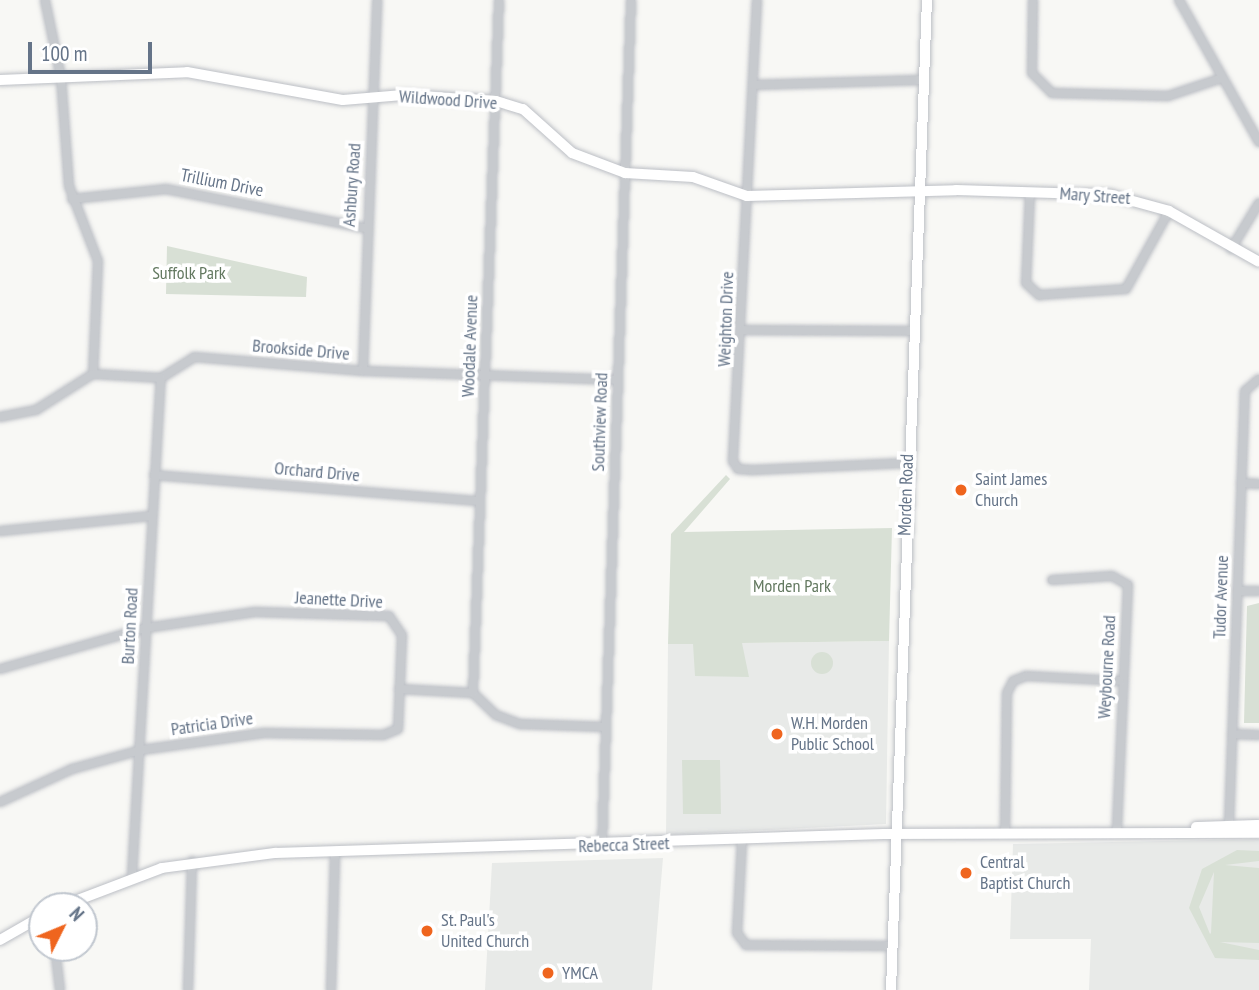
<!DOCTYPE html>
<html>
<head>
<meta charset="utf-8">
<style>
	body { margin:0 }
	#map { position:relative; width:1259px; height:990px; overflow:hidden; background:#f8f8f5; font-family:"PT Sans Narrow",sans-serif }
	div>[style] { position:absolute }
	.built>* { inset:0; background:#e8eae8 }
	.green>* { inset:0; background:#d8e0d5 }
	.round { border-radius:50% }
	.roads { filter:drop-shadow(0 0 2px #bcbfc5) drop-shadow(0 0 2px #bcbfc5) }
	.street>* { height:8px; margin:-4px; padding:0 4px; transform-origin:4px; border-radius:4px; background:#c7cace }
	.secondary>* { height:10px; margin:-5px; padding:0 5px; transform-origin:5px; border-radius:5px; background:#fff }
	.dots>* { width:19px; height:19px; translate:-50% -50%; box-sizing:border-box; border:4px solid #fff; border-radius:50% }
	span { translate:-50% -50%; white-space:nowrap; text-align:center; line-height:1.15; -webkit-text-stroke:7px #fff; paint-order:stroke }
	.street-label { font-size:18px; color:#657488 }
	.park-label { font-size:18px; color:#637960 }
	.poi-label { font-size:18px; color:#657488 }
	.left { translate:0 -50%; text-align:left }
	.north { position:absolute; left:28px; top:892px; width:70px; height:70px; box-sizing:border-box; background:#fff; border:2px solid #c1c7cf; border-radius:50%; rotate:47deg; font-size:19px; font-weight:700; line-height:28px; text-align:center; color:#657488 }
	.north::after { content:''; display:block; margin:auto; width:24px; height:32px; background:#ef651e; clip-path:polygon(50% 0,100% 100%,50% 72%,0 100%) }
	.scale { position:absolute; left:28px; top:42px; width:124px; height:32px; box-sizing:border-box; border:4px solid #657488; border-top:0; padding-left:9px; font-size:21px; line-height:24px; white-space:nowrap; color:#657488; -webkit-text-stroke:5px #fff; paint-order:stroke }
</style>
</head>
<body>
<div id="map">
	<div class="built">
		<div style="clip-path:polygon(889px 641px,886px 824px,666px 835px,668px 644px)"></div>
		<div style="clip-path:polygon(1259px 839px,1259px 990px,1089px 990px,1091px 939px,1010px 939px,1013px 844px)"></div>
		<div style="clip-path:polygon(663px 858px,652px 990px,485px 990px,492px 863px)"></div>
	</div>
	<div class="green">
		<div style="clip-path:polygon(167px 246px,307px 277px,306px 297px,166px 294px)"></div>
		<div style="clip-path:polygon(726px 475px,730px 479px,684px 532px,892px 528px,889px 641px,742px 643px,749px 677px,695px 676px,693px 644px,668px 644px,671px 534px)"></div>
		<div style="clip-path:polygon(1259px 603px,1259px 723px,1244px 723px,1247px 606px)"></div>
		<div class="round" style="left:811px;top:652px;width:22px;height:22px"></div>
		<div style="clip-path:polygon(682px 760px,720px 760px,721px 814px,683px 814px)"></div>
		<div style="clip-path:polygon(evenodd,1237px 850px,1259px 851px,1259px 861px,1225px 865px,1259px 868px,1259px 943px,1220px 942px,1259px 950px,1259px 960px,1215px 958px,1189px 908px,1202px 869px,1237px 850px,1214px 872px,1211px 933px,1210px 934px,1199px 907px,1214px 872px)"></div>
	</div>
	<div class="roads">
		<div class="street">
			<div style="left:45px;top:0;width:79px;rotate:78.3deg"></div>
			<div style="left:61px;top:77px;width:109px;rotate:85.8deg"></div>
			<div style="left:69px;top:186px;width:80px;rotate:68.9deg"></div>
			<div style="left:98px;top:261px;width:113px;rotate:92.5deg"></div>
			<div style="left:757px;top:0;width:462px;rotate:93deg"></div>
			<div style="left:733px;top:461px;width:9px;rotate:58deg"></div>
			<div style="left:738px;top:469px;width:14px;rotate:4deg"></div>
			<div style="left:752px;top:470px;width:155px;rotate:-2.6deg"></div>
			<div style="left:1033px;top:0;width:73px;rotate:90.8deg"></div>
			<div style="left:1032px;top:73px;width:28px;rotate:45deg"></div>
			<div style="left:1052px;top:93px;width:116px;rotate:1.5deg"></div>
			<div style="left:1168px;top:96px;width:57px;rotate:-18.4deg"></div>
			<div style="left:1179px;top:0;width:163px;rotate:60.6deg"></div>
			<div style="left:753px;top:85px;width:168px;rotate:-1.7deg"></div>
			<div style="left:1030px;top:193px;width:90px;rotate:92.5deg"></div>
			<div style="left:1026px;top:283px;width:18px;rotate:43deg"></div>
			<div style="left:1039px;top:295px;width:87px;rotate:-3.9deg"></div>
			<div style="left:1126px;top:289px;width:89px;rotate:-61.1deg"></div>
			<div style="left:72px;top:199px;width:95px;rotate:-6.1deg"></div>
			<div style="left:166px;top:189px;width:203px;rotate:11.1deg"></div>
			<div style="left:1231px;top:249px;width:54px;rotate:-58.7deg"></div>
			<div style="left:742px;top:330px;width:169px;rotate:0.3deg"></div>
			<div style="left:363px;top:371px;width:371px;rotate:-87.8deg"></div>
			<div style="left:0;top:417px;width:37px;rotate:-11deg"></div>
			<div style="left:36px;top:410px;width:67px;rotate:-32.3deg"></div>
			<div style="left:93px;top:374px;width:68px;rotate:3.4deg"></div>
			<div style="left:161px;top:378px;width:39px;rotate:-32deg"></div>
			<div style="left:194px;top:357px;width:170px;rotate:4.7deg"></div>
			<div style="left:363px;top:371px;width:254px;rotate:2deg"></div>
			<div style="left:154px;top:475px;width:325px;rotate:4.6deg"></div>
			<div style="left:1241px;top:483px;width:18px;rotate:3deg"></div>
			<div style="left:0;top:531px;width:152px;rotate:-5.7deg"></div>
			<div style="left:1052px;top:580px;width:60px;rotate:-3.8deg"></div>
			<div style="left:1112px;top:576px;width:18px;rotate:29deg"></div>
			<div style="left:1128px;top:585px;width:245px;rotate:92.6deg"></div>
			<div style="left:1237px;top:591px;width:22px"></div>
			<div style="left:0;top:669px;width:152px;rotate:-15.7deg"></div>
			<div style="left:146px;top:628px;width:110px;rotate:-8.4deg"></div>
			<div style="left:255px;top:612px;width:134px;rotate:1.7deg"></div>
			<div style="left:389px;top:616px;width:23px;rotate:56deg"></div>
			<div style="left:402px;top:635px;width:94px;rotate:92.4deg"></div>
			<div style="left:398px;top:729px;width:16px;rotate:158deg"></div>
			<div style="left:383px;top:735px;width:119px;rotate:-179deg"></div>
			<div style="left:264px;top:733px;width:124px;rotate:172.1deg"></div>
			<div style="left:141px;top:750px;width:72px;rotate:164.6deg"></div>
			<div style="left:72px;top:769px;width:79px;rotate:155.4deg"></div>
			<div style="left:399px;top:689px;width:74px;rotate:3.1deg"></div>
			<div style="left:473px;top:693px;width:32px;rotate:44deg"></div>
			<div style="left:496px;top:715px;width:26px;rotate:21deg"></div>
			<div style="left:520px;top:724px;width:85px;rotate:2deg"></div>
			<div style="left:473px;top:693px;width:693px;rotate:-87.85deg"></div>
			<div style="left:1232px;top:734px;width:27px;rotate:2deg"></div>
			<div style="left:1229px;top:824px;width:433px;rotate:-87.9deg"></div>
			<div style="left:1245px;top:391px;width:18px;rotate:-41deg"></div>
			<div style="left:1005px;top:833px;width:140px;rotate:-89.2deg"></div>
			<div style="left:1007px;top:693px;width:13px;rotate:-63deg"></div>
			<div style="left:1013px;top:681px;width:14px;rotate:-21deg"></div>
			<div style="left:1026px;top:676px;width:94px;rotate:3deg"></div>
			<div style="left:742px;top:841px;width:92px;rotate:93.1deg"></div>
			<div style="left:737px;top:933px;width:15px;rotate:53deg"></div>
			<div style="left:746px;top:945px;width:148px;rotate:0.4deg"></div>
			<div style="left:602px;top:845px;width:845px;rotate:-88.03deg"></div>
			<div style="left:132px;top:877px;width:500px;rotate:-86.7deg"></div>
			<div style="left:55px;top:948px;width:42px;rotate:83.2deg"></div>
			<div style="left:188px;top:990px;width:129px;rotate:-88.2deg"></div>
			<div style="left:331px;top:990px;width:138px;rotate:-88.3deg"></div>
		</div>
		<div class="secondary">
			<div style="left:0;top:80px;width:187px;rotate:-2.4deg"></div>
			<div style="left:187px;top:72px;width:158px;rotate:10.2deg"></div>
			<div style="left:343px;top:100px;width:60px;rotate:-4.8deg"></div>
			<div style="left:403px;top:95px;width:93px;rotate:3.7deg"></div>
			<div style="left:496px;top:101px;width:28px;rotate:17deg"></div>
			<div style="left:523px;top:109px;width:66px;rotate:41.9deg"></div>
			<div style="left:572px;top:153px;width:57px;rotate:20.7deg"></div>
			<div style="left:625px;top:173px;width:68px;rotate:3.4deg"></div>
			<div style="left:693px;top:177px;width:57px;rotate:19.4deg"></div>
			<div style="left:747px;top:196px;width:209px;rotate:-1.6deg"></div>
			<div style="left:956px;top:190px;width:155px;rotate:1.8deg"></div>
			<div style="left:1111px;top:195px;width:60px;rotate:15.4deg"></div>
			<div style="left:1169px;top:211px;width:103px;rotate:29.5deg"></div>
			<div style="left:1196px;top:827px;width:63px;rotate:-1.8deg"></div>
			<div style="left:62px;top:906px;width:107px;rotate:-20.8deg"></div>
			<div style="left:162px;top:868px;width:114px;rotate:-7.6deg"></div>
			<div style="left:275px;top:853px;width:609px;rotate:-1.79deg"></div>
			<div style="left:884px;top:834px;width:375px;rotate:-0.2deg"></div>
			<div style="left:0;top:940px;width:48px;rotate:-29.7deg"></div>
			<div style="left:891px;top:990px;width:991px;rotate:-87.92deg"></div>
		</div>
	</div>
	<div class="dots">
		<div style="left:961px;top:490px;background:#ef651e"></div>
		<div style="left:777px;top:734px;background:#ef651e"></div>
		<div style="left:966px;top:873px;background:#ef651e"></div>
		<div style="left:427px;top:931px;background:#ef651e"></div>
		<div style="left:548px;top:973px;background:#ef651e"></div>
	</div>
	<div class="street-label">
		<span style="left:448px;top:100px;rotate:4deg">Wildwood Drive</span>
		<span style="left:222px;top:183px;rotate:11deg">Trillium Drive</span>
		<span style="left:352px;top:185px;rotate:-86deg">Ashbury Road</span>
		<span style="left:1095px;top:196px;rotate:4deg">Mary Street</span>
		<span style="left:726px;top:319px;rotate:-88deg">Weighton Drive</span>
		<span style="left:470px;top:346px;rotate:-88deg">Woodale Avenue</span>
		<span style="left:301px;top:350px;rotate:5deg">Brookside Drive</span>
		<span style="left:600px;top:422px;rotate:-88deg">Southview Road</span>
		<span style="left:317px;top:472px;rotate:5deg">Orchard Drive</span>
		<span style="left:906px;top:495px;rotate:-88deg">Morden Road</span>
		<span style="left:1221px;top:597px;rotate:-88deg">Tudor Avenue</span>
		<span style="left:339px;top:600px;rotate:3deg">Jeanette Drive</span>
		<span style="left:130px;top:626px;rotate:-87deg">Burton Road</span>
		<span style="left:1107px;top:667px;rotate:-87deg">Weybourne Road</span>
		<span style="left:212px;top:724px;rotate:-8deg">Patricia Drive</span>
		<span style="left:624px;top:845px;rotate:-2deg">Rebecca Street</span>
	</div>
	<div class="park-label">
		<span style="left:189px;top:273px">Suffolk Park</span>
		<span style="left:792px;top:586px">Morden Park</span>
	</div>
	<div class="poi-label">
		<span class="left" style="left:975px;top:490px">Saint James<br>Church</span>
		<span class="left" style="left:791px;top:734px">W.H. Morden<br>Public School</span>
		<span class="left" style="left:980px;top:873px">Central<br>Baptist Church</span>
		<span class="left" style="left:441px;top:931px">St. Paul's<br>United Church</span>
		<span class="left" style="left:562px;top:973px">YMCA</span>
	</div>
	<div class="north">N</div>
	<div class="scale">100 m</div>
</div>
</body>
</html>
